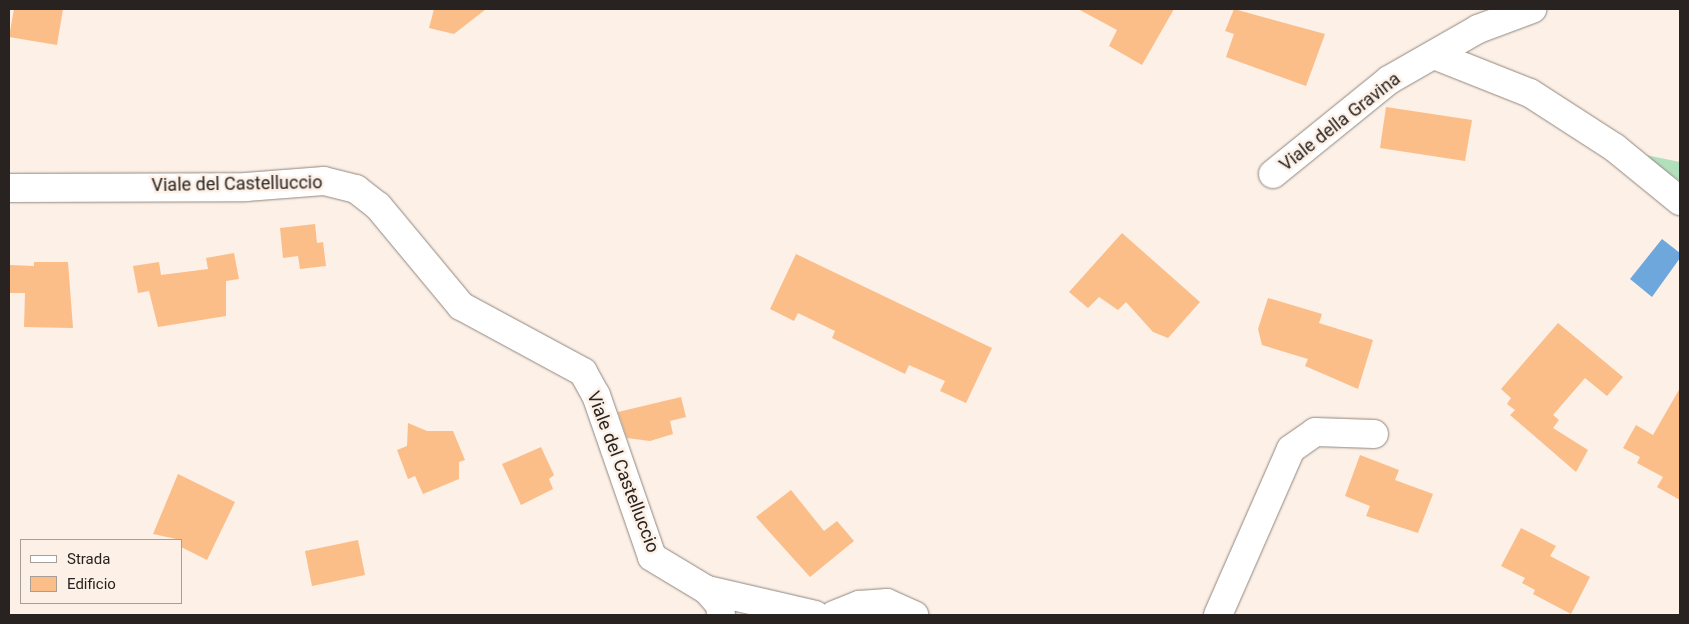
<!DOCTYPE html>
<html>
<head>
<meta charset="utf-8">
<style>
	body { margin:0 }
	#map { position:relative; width:1689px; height:624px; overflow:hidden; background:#fcf0e7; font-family:Roboto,sans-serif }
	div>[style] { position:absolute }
	.green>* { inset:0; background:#b2e0bd }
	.water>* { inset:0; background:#6ea7dc }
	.building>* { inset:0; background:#fbbe88 }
	.roads { filter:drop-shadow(0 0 1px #90867e) drop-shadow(0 0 1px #90867e) }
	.minor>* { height:28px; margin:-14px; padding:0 14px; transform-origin:14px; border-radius:14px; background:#fff }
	span { translate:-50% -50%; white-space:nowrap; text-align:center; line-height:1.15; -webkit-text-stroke:5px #fcf0e7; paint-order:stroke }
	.street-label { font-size:18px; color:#282320 }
	.frame { position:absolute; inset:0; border:10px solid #282320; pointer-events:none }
	.legend { position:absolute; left:20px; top:539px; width:162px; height:65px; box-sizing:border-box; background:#fcf0e7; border:1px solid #a79e97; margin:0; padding:6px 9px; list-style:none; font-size:15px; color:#282320 }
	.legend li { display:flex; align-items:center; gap:10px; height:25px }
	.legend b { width:25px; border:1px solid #a79e97 }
</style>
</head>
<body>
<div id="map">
	<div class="green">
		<div style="clip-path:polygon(1641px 154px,1680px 162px,1680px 181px)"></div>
	</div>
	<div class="water">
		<div style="clip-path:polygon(1662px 239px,1680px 253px,1680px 258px,1652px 297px,1630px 279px)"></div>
	</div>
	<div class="building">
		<div style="clip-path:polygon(14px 9px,63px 9px,57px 45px,9px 37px)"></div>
		<div style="clip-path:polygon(434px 9px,486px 9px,454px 34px,429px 28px)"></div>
		<div style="clip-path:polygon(1078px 9px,1174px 9px,1142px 65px,1109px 46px,1117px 30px)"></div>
		<div style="clip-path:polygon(1234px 9px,1325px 34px,1306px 86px,1226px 57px,1234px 34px,1225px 31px)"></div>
		<div style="clip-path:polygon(1386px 107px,1472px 120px,1465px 161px,1380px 148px)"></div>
		<div style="clip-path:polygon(315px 224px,317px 243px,323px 242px,326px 266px,300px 269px,298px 256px,283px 258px,280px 228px)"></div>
		<div style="clip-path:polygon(1122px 233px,1200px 302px,1168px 338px,1153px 332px,1126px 302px,1118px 310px,1099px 297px,1088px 308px,1069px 292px)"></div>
		<div style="clip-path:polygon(234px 253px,239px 279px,226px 281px,226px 316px,158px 327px,149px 291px,138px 293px,133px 266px,159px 262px,161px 275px,208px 269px,206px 258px)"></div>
		<div style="clip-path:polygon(796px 254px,992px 348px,966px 403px,940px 391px,945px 381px,909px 365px,905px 374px,832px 338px,835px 331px,798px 313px,794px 321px,770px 309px)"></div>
		<div style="clip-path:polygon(34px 262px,68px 262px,73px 328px,24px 327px,25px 293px,9px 293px,10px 265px,34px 266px)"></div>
		<div style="clip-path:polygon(1268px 298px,1322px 314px,1319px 323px,1373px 340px,1358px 389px,1305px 366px,1308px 359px,1262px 345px,1258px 329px)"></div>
		<div style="clip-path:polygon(1558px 323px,1623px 377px,1607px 396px,1585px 378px,1553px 415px,1559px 420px,1553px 428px,1588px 450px,1576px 472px,1510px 415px,1515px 410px,1507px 404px,1511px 398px,1501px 389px)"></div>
		<div style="clip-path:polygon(1680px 388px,1680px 500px,1657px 487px,1663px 477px,1637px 463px,1640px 457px,1623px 448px,1636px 425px,1653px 435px)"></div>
		<div style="clip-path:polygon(681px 397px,686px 417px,670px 421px,673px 434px,650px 441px,627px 438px,618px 412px)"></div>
		<div style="clip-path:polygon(408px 423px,427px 431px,453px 431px,465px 460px,459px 462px,459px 479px,423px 494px,415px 476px,408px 479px,397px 450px,407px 446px)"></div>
		<div style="clip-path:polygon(541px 447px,554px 475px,549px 479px,553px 489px,521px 505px,502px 464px)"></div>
		<div style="clip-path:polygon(1360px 455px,1399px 470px,1395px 480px,1433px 494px,1418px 533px,1366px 516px,1370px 506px,1345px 496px)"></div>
		<div style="clip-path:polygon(178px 474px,235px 502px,207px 560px,181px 547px,181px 540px,153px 534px)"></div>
		<div style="clip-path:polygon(791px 490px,824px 531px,837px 521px,854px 541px,810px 577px,756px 517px)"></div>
		<div style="clip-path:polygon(1521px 528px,1556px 546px,1550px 556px,1590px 577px,1571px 614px,1533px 594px,1535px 590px,1522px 583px,1525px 578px,1501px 566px)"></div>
		<div style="clip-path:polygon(358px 540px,365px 575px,312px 586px,305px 551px)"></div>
	</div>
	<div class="roads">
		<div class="minor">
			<div style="left:1434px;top:55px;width:103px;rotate:21.6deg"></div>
			<div style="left:1530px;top:93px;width:101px;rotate:32.9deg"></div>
			<div style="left:1615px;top:148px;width:84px;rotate:39.2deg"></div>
			<div style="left:1273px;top:174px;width:149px;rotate:-39deg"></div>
			<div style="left:1389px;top:80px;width:103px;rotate:-29.8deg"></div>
			<div style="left:1478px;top:29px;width:58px;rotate:-20.3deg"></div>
			<div style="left:9px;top:188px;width:237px;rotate:-0.2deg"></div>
			<div style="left:246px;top:187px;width:78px;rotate:-4.4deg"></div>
			<div style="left:324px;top:181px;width:33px;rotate:14deg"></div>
			<div style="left:356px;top:189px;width:28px;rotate:38deg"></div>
			<div style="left:378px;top:206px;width:130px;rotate:50.3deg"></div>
			<div style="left:461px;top:306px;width:139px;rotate:28.4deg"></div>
			<div style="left:583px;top:372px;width:26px;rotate:61deg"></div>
			<div style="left:596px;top:395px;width:171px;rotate:70.9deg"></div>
			<div style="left:652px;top:557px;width:64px;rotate:31deg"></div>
			<div style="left:707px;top:590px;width:20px;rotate:49deg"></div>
			<div style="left:720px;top:605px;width:10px;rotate:84deg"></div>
			<div style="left:707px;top:590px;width:111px;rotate:13deg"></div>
			<div style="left:834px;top:615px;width:27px;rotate:-22deg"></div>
			<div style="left:859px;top:605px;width:28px;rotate:-4deg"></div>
			<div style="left:887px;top:603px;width:30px;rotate:24deg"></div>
			<div style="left:1218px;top:615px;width:181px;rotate:-66.3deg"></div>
			<div style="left:1291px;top:449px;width:29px;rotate:-35deg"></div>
			<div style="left:1315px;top:432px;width:59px;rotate:1.9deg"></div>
		</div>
	</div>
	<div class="street-label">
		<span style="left:1340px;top:122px;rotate:-38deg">Viale della Gravina</span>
		<span style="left:237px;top:184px;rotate:-1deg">Viale del Castelluccio</span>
		<span style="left:623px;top:472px;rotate:69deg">Viale del Castelluccio</span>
	</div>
	<div class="frame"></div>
	<ul class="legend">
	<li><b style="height:6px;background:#fff"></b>Strada</li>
	<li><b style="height:14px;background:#fbbe88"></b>Edificio</li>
	</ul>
</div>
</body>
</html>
